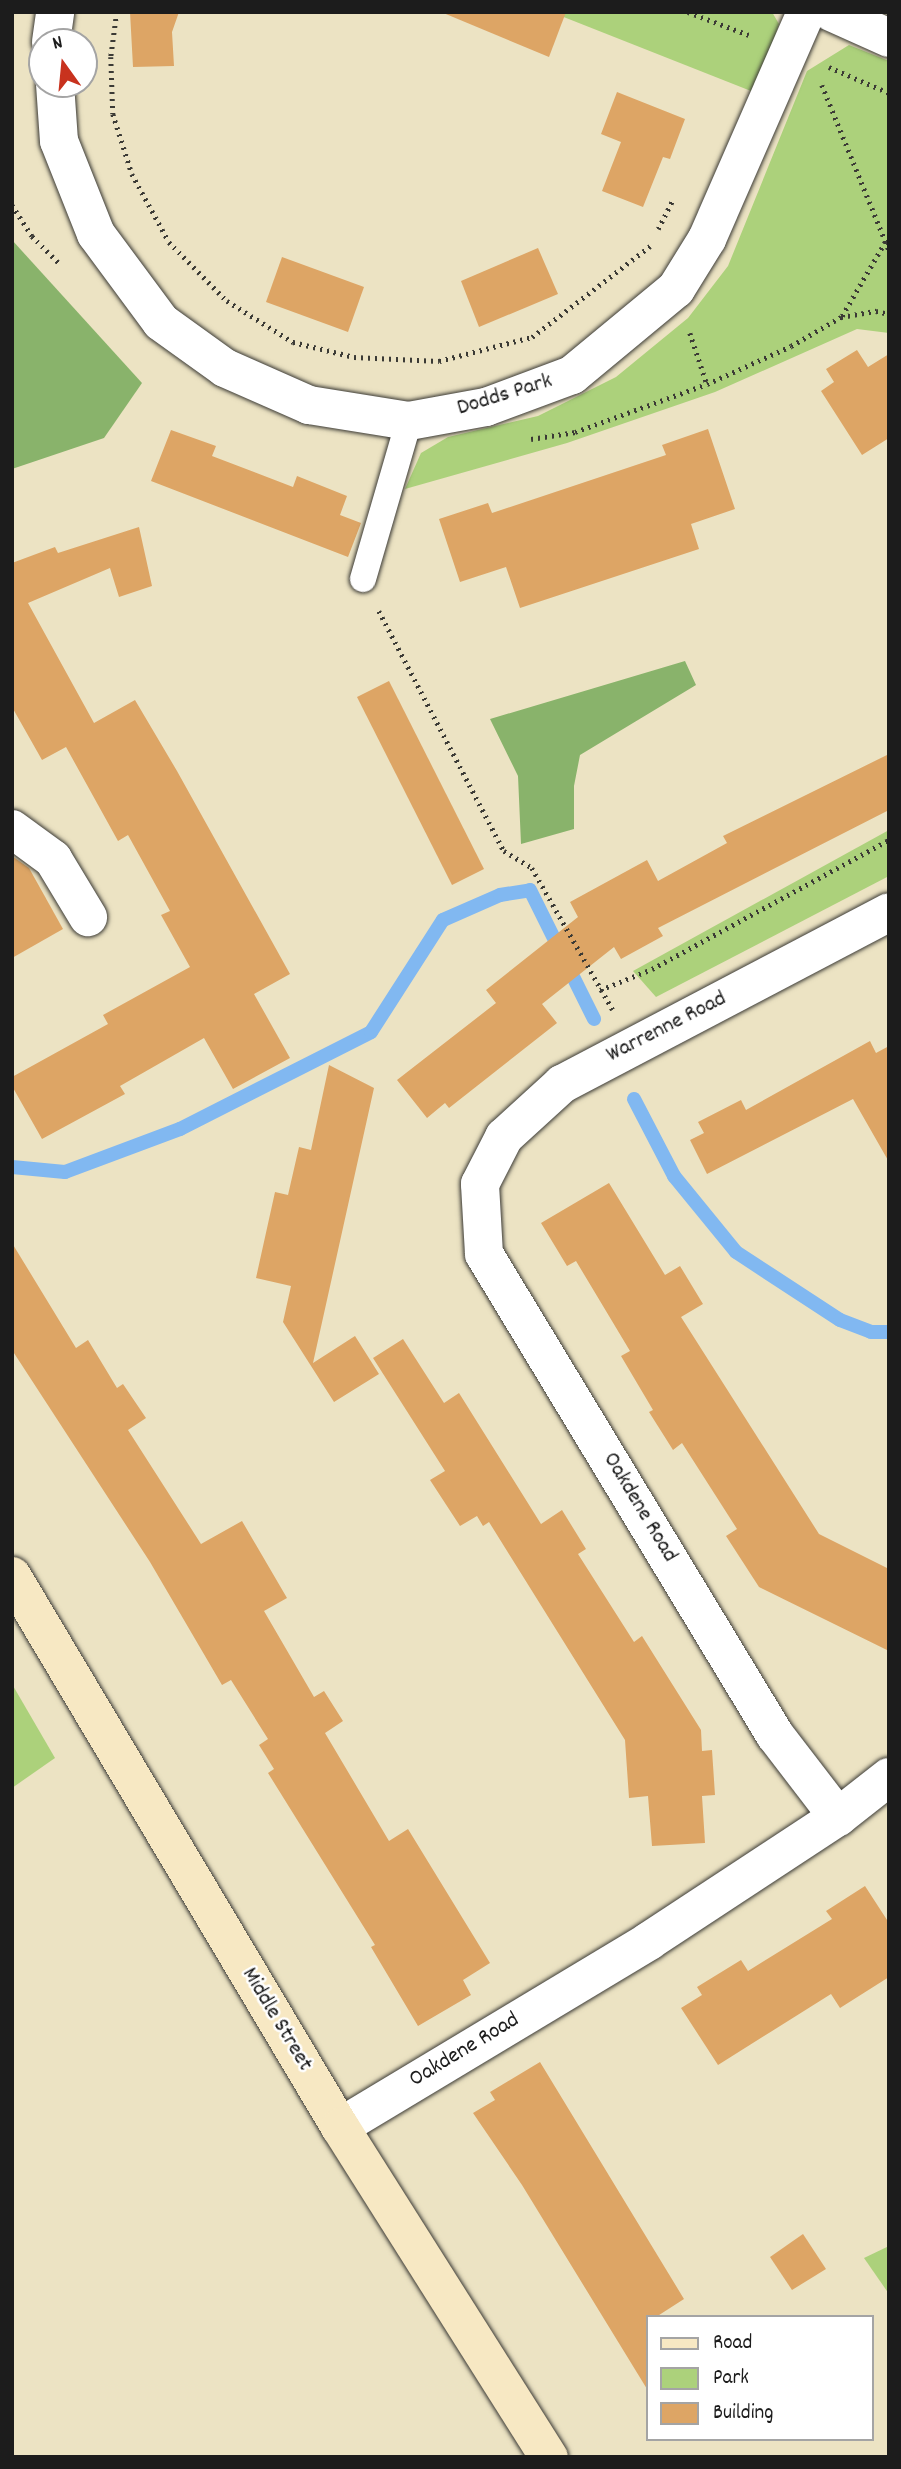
<!DOCTYPE html>
<html>
<head>
<meta charset="utf-8">
<style>
	body { margin:0 }
	#map { position:relative; width:901px; height:2469px; overflow:hidden; background:#ece3c3; font-family:Dekko,sans-serif }
	div>[style] { position:absolute }
	.green>* { inset:0; background:#acd17b }
	.forest>* { inset:0; background:#89b36b }
	.stream>* { height:14px; margin:-7px; padding:0 7px; transform-origin:7px; border-radius:7px; background:#81b8f1 }
	.building>* { inset:0; background:#dda565 }
	.path>* { height:4.5px; margin-top:-2.25px; transform-origin:0; background:repeating-linear-gradient(90deg,#3b3a35 0 2px,transparent 0 7px) }
	.roads { filter:drop-shadow(0 0 2px #3b3a35) drop-shadow(0 0 2px #3b3a35) }
	.lane>* { height:26px; margin:-13px; padding:0 13px; transform-origin:13px; border-radius:13px; background:#fff }
	.street>* { height:38px; margin:-19px; padding:0 19px; transform-origin:19px; border-radius:19px; background:#fff }
	.secondary>* { height:38px; margin:-19px; padding:0 19px; transform-origin:19px; border-radius:19px; background:#f7e8c3 }
	span { translate:-50% -50%; white-space:nowrap; text-align:center; line-height:1.15; -webkit-text-stroke:5px #fff; paint-order:stroke }
	.street-label { font-size:23px; color:#1c1c1c }
	.frame { position:absolute; inset:0; border:14px solid #1c1c1c; pointer-events:none }
	.legend { position:absolute; left:646px; top:2315px; width:228px; height:126px; box-sizing:border-box; background:#fff; border:2px solid #a4a4a4; margin:0; padding:9px 12px; list-style:none; font-size:21px; color:#1c1c1c }
	.legend li { display:flex; align-items:center; gap:14px; height:35px }
	.legend b { width:35px; border:2px solid #a4a4a4 }
	.north { position:absolute; left:28px; top:28px; width:70px; height:70px; box-sizing:border-box; background:#fff; border:2px solid #a4a4a4; border-radius:50%; rotate:345deg; font-size:19px; font-weight:700; line-height:28px; text-align:center; color:#1c1c1c }
	.north::after { content:''; display:block; margin:auto; width:24px; height:32px; background:#c8321e; clip-path:polygon(50% 0,100% 100%,50% 72%,0 100%) }
</style>
</head>
<body>
<div id="map">
	<div class="green">
		<div style="clip-path:polygon(551px 12px,772px 12px,779px 24px,756px 93px)"></div>
		<div style="clip-path:polygon(849px 45px,889px 61px,889px 333px,857px 329px,715px 392px,567px 443px,405px 489px,421px 453px,448px 437px,538px 416px,616px 377px,688px 318px,728px 266px,807px 71px)"></div>
		<div style="clip-path:polygon(889px 830px,889px 876px,656px 997px,633px 971px)"></div>
		<div style="clip-path:polygon(12px 1684px,55px 1758px,12px 1788px)"></div>
		<div style="clip-path:polygon(889px 2246px,889px 2294px,864px 2258px)"></div>
	</div>
	<div class="forest">
		<div style="clip-path:polygon(12px 240px,142px 383px,104px 438px,12px 469px)"></div>
		<div style="clip-path:polygon(685px 661px,696px 685px,580px 755px,574px 786px,574px 829px,521px 844px,518px 776px,490px 719px)"></div>
	</div>
	<div class="stream">
		<div style="left:634px;top:1099px;width:87px;rotate:62.5deg"></div>
		<div style="left:674px;top:1176px;width:98px;rotate:50.8deg"></div>
		<div style="left:736px;top:1252px;width:124px;rotate:33.2deg"></div>
		<div style="left:840px;top:1320px;width:33px;rotate:21deg"></div>
		<div style="left:871px;top:1332px;width:18px"></div>
		<div style="left:12px;top:1167px;width:53px;rotate:5.4deg"></div>
		<div style="left:65px;top:1172px;width:123px;rotate:-20.5deg"></div>
		<div style="left:180px;top:1129px;width:214px;rotate:-26.9deg"></div>
		<div style="left:371px;top:1032px;width:133px;rotate:-57.3deg"></div>
		<div style="left:443px;top:920px;width:62px;rotate:-23.7deg"></div>
		<div style="left:500px;top:895px;width:30px;rotate:-9deg"></div>
		<div style="left:530px;top:890px;width:144px;rotate:63.6deg"></div>
	</div>
	<div class="building">
		<div style="clip-path:polygon(130px 12px,179px 12px,172px 32px,174px 66px,133px 67px)"></div>
		<div style="clip-path:polygon(441px 12px,566px 12px,549px 57px)"></div>
		<div style="clip-path:polygon(617px 92px,685px 119px,670px 159px,663px 157px,643px 207px,602px 191px,621px 142px,601px 134px)"></div>
		<div style="clip-path:polygon(538px 248px,558px 294px,479px 327px,461px 281px)"></div>
		<div style="clip-path:polygon(282px 257px,364px 287px,348px 332px,266px 302px)"></div>
		<div style="clip-path:polygon(857px 350px,868px 367px,889px 354px,889px 438px,862px 455px,821px 391px,834px 382px,826px 369px)"></div>
		<div style="clip-path:polygon(708px 429px,735px 509px,691px 524px,699px 549px,520px 608px,506px 567px,460px 582px,439px 519px,488px 503px,492px 513px,666px 455px,662px 445px)"></div>
		<div style="clip-path:polygon(171px 430px,216px 446px,212px 456px,293px 487px,297px 476px,347px 496px,340px 515px,361px 523px,348px 557px,151px 481px)"></div>
		<div style="clip-path:polygon(139px 527px,152px 586px,119px 597px,110px 568px,28px 603px,94px 723px,135px 700px,177px 771px,290px 974px,254px 994px,290px 1058px,233px 1089px,204px 1038px,120px 1086px,125px 1094px,42px 1139px,12px 1086px,12px 1077px,108px 1024px,103px 1015px,190px 967px,161px 915px,170px 911px,128px 835px,118px 841px,66px 747px,42px 760px,12px 707px,12px 563px,55px 547px,58px 553px)"></div>
		<div style="clip-path:polygon(389px 681px,484px 869px,452px 885px,357px 697px)"></div>
		<div style="clip-path:polygon(889px 754px,889px 810px,658px 928px,663px 936px,621px 959px,614px 947px,542px 1004px,557px 1023px,449px 1108px,445px 1103px,427px 1118px,397px 1080px,496px 1003px,486px 990px,578px 917px,570px 902px,647px 860px,658px 881px,727px 843px,723px 836px)"></div>
		<div style="clip-path:polygon(12px 856px,29px 868px,63px 929px,12px 958px)"></div>
		<div style="clip-path:polygon(870px 1041px,876px 1053px,889px 1046px,889px 1162px,853px 1099px,707px 1174px,690px 1140px,704px 1133px,698px 1122px,741px 1100px,746px 1110px)"></div>
		<div style="clip-path:polygon(329px 1065px,374px 1088px,313px 1363px,355px 1336px,379px 1374px,334px 1402px,283px 1322px,291px 1286px,256px 1278px,275px 1192px,288px 1195px,299px 1147px,311px 1150px)"></div>
		<div style="clip-path:polygon(609px 1183px,665px 1275px,680px 1266px,703px 1304px,681px 1317px,819px 1534px,889px 1569px,889px 1651px,759px 1587px,726px 1536px,737px 1529px,682px 1443px,673px 1450px,649px 1412px,653px 1410px,621px 1356px,630px 1351px,576px 1261px,567px 1266px,541px 1223px)"></div>
		<div style="clip-path:polygon(12px 1243px,76px 1348px,88px 1340px,117px 1388px,123px 1384px,146px 1418px,128px 1430px,201px 1544px,242px 1521px,287px 1598px,264px 1611px,314px 1697px,324px 1691px,343px 1721px,325px 1733px,389px 1841px,408px 1829px,490px 1963px,463px 1980px,471px 1995px,418px 2026px,371px 1947px,375px 1945px,268px 1773px,274px 1769px,259px 1745px,268px 1739px,231px 1680px,222px 1685px,150px 1562px,12px 1350px)"></div>
		<div style="clip-path:polygon(403px 1339px,444px 1403px,459px 1393px,541px 1524px,562px 1510px,586px 1549px,578px 1554px,634px 1642px,642px 1636px,701px 1730px,702px 1751px,712px 1750px,715px 1795px,702px 1796px,705px 1843px,652px 1846px,648px 1796px,629px 1798px,625px 1740px,489px 1522px,483px 1526px,477px 1516px,460px 1526px,430px 1480px,445px 1471px,373px 1358px)"></div>
		<div style="clip-path:polygon(865px 1886px,889px 1923px,889px 1977px,840px 2008px,831px 1994px,718px 2065px,681px 2008px,702px 1995px,697px 1987px,741px 1960px,748px 1971px,832px 1919px,826px 1911px)"></div>
		<div style="clip-path:polygon(540px 2062px,684px 2299px,656px 2317px,647px 2317px,647px 2389px,522px 2185px,473px 2113px,495px 2100px,490px 2092px)"></div>
		<div style="clip-path:polygon(803px 2234px,826px 2269px,792px 2290px,770px 2257px)"></div>
	</div>
	<div class="path">
		<div style="left:117px;top:12px;width:45px;rotate:97.6deg"></div>
		<div style="left:111px;top:57px;width:57px;rotate:88deg"></div>
		<div style="left:113px;top:114px;width:63px;rotate:72.4deg"></div>
		<div style="left:132px;top:174px;width:77px;rotate:61.4deg"></div>
		<div style="left:169px;top:242px;width:83px;rotate:45.5deg"></div>
		<div style="left:227px;top:301px;width:78px;rotate:31.8deg"></div>
		<div style="left:293px;top:342px;width:63px;rotate:13.8deg"></div>
		<div style="left:354px;top:357px;width:85px;rotate:2.7deg"></div>
		<div style="left:439px;top:361px;width:96px;rotate:-14.5deg"></div>
		<div style="left:532px;top:337px;width:149px;rotate:-37.6deg"></div>
		<div style="left:688px;top:12px;width:65px;rotate:20.7deg"></div>
		<div style="left:829px;top:67px;width:65px;rotate:23.4deg"></div>
		<div style="left:822px;top:85px;width:178px;rotate:67.9deg"></div>
		<div style="left:12px;top:205px;width:37px;rotate:57deg"></div>
		<div style="left:32px;top:236px;width:41px;rotate:45deg"></div>
		<div style="left:658px;top:229px;width:33px;rotate:-63deg"></div>
		<div style="left:842px;top:316px;width:86px;rotate:-59.8deg"></div>
		<div style="left:690px;top:333px;width:54px;rotate:71.6deg"></div>
		<div style="left:531px;top:439px;width:45px;rotate:-9deg"></div>
		<div style="left:575px;top:432px;width:140px;rotate:-20deg"></div>
		<div style="left:707px;top:384px;width:92px;rotate:-24.3deg"></div>
		<div style="left:791px;top:346px;width:58px;rotate:-30.1deg"></div>
		<div style="left:841px;top:317px;width:36px;rotate:-10deg"></div>
		<div style="left:876px;top:311px;width:13px;rotate:13deg"></div>
		<div style="left:379px;top:611px;width:271px;rotate:62.5deg"></div>
		<div style="left:504px;top:851px;width:33px;rotate:31deg"></div>
		<div style="left:532px;top:868px;width:163px;rotate:60.3deg"></div>
		<div style="left:600px;top:990px;width:56px;rotate:-22deg"></div>
		<div style="left:652px;top:969px;width:270px;rotate:-28.6deg"></div>
	</div>
	<div class="roads">
		<div class="lane">
			<div style="left:363px;top:579px;width:165px;rotate:-73.8deg"></div>
		</div>
		<div class="street">
			<div style="left:831px;top:12px;width:64px;rotate:24.1deg"></div>
			<div style="left:51px;top:42px;width:30px;rotate:-82deg"></div>
			<div style="left:55px;top:84px;width:57px;rotate:86deg"></div>
			<div style="left:59px;top:141px;width:100px;rotate:68.3deg"></div>
			<div style="left:96px;top:234px;width:109px;rotate:53.5deg"></div>
			<div style="left:161px;top:322px;width:79px;rotate:35.7deg"></div>
			<div style="left:225px;top:368px;width:92px;rotate:23.8deg"></div>
			<div style="left:309px;top:405px;width:101px;rotate:9.1deg"></div>
			<div style="left:409px;top:421px;width:78px;rotate:-10.3deg"></div>
			<div style="left:486px;top:407px;width:92px;rotate:-20.4deg"></div>
			<div style="left:572px;top:375px;width:135px;rotate:-39.6deg"></div>
			<div style="left:676px;top:289px;width:59px;rotate:-58.2deg"></div>
			<div style="left:707px;top:239px;width:248px;rotate:-66.4deg"></div>
			<div style="left:12px;top:829px;width:51px;rotate:36.2deg"></div>
			<div style="left:53px;top:859px;width:68px;rotate:58.9deg"></div>
			<div style="left:838px;top:1817px;width:103px;rotate:-127.5deg"></div>
			<div style="left:775px;top:1735px;width:562px;rotate:-121.17deg"></div>
			<div style="left:484px;top:1254px;width:70px;rotate:-93.3deg"></div>
			<div style="left:480px;top:1184px;width:53px;rotate:-62.9deg"></div>
			<div style="left:504px;top:1137px;width:79px;rotate:-42.4deg"></div>
			<div style="left:562px;top:1084px;width:369px;rotate:-27.7deg"></div>
			<div style="left:340px;top:2127px;width:361px;rotate:-31deg"></div>
			<div style="left:649px;top:1941px;width:226px;rotate:-33.3deg"></div>
			<div style="left:838px;top:1817px;width:65px;rotate:-38.1deg"></div>
		</div>
		<div class="secondary">
			<div style="left:12px;top:1576px;width:641px;rotate:59.24deg"></div>
			<div style="left:340px;top:2127px;width:391px;rotate:57.7deg"></div>
		</div>
	</div>
	<div class="street-label">
		<span style="left:505px;top:396px;rotate:-17deg">Dodds Park</span>
		<span style="left:667px;top:1028px;rotate:-27deg">Warrenne Road</span>
		<span style="left:639px;top:1508px;rotate:59deg">Oakdene Road</span>
		<span style="left:276px;top:2020px;rotate:59deg">Middle Street</span>
		<span style="left:465px;top:2051px;rotate:-31deg">Oakdene Road</span>
	</div>
	<div class="frame"></div>
	<ul class="legend">
	<li><b style="height:9px;background:#f7e8c3"></b>Road</li>
	<li><b style="height:19px;background:#acd17b"></b>Park</li>
	<li><b style="height:19px;background:#dda565"></b>Building</li>
	</ul>
	<div class="north">N</div>
</div>
</body>
</html>
